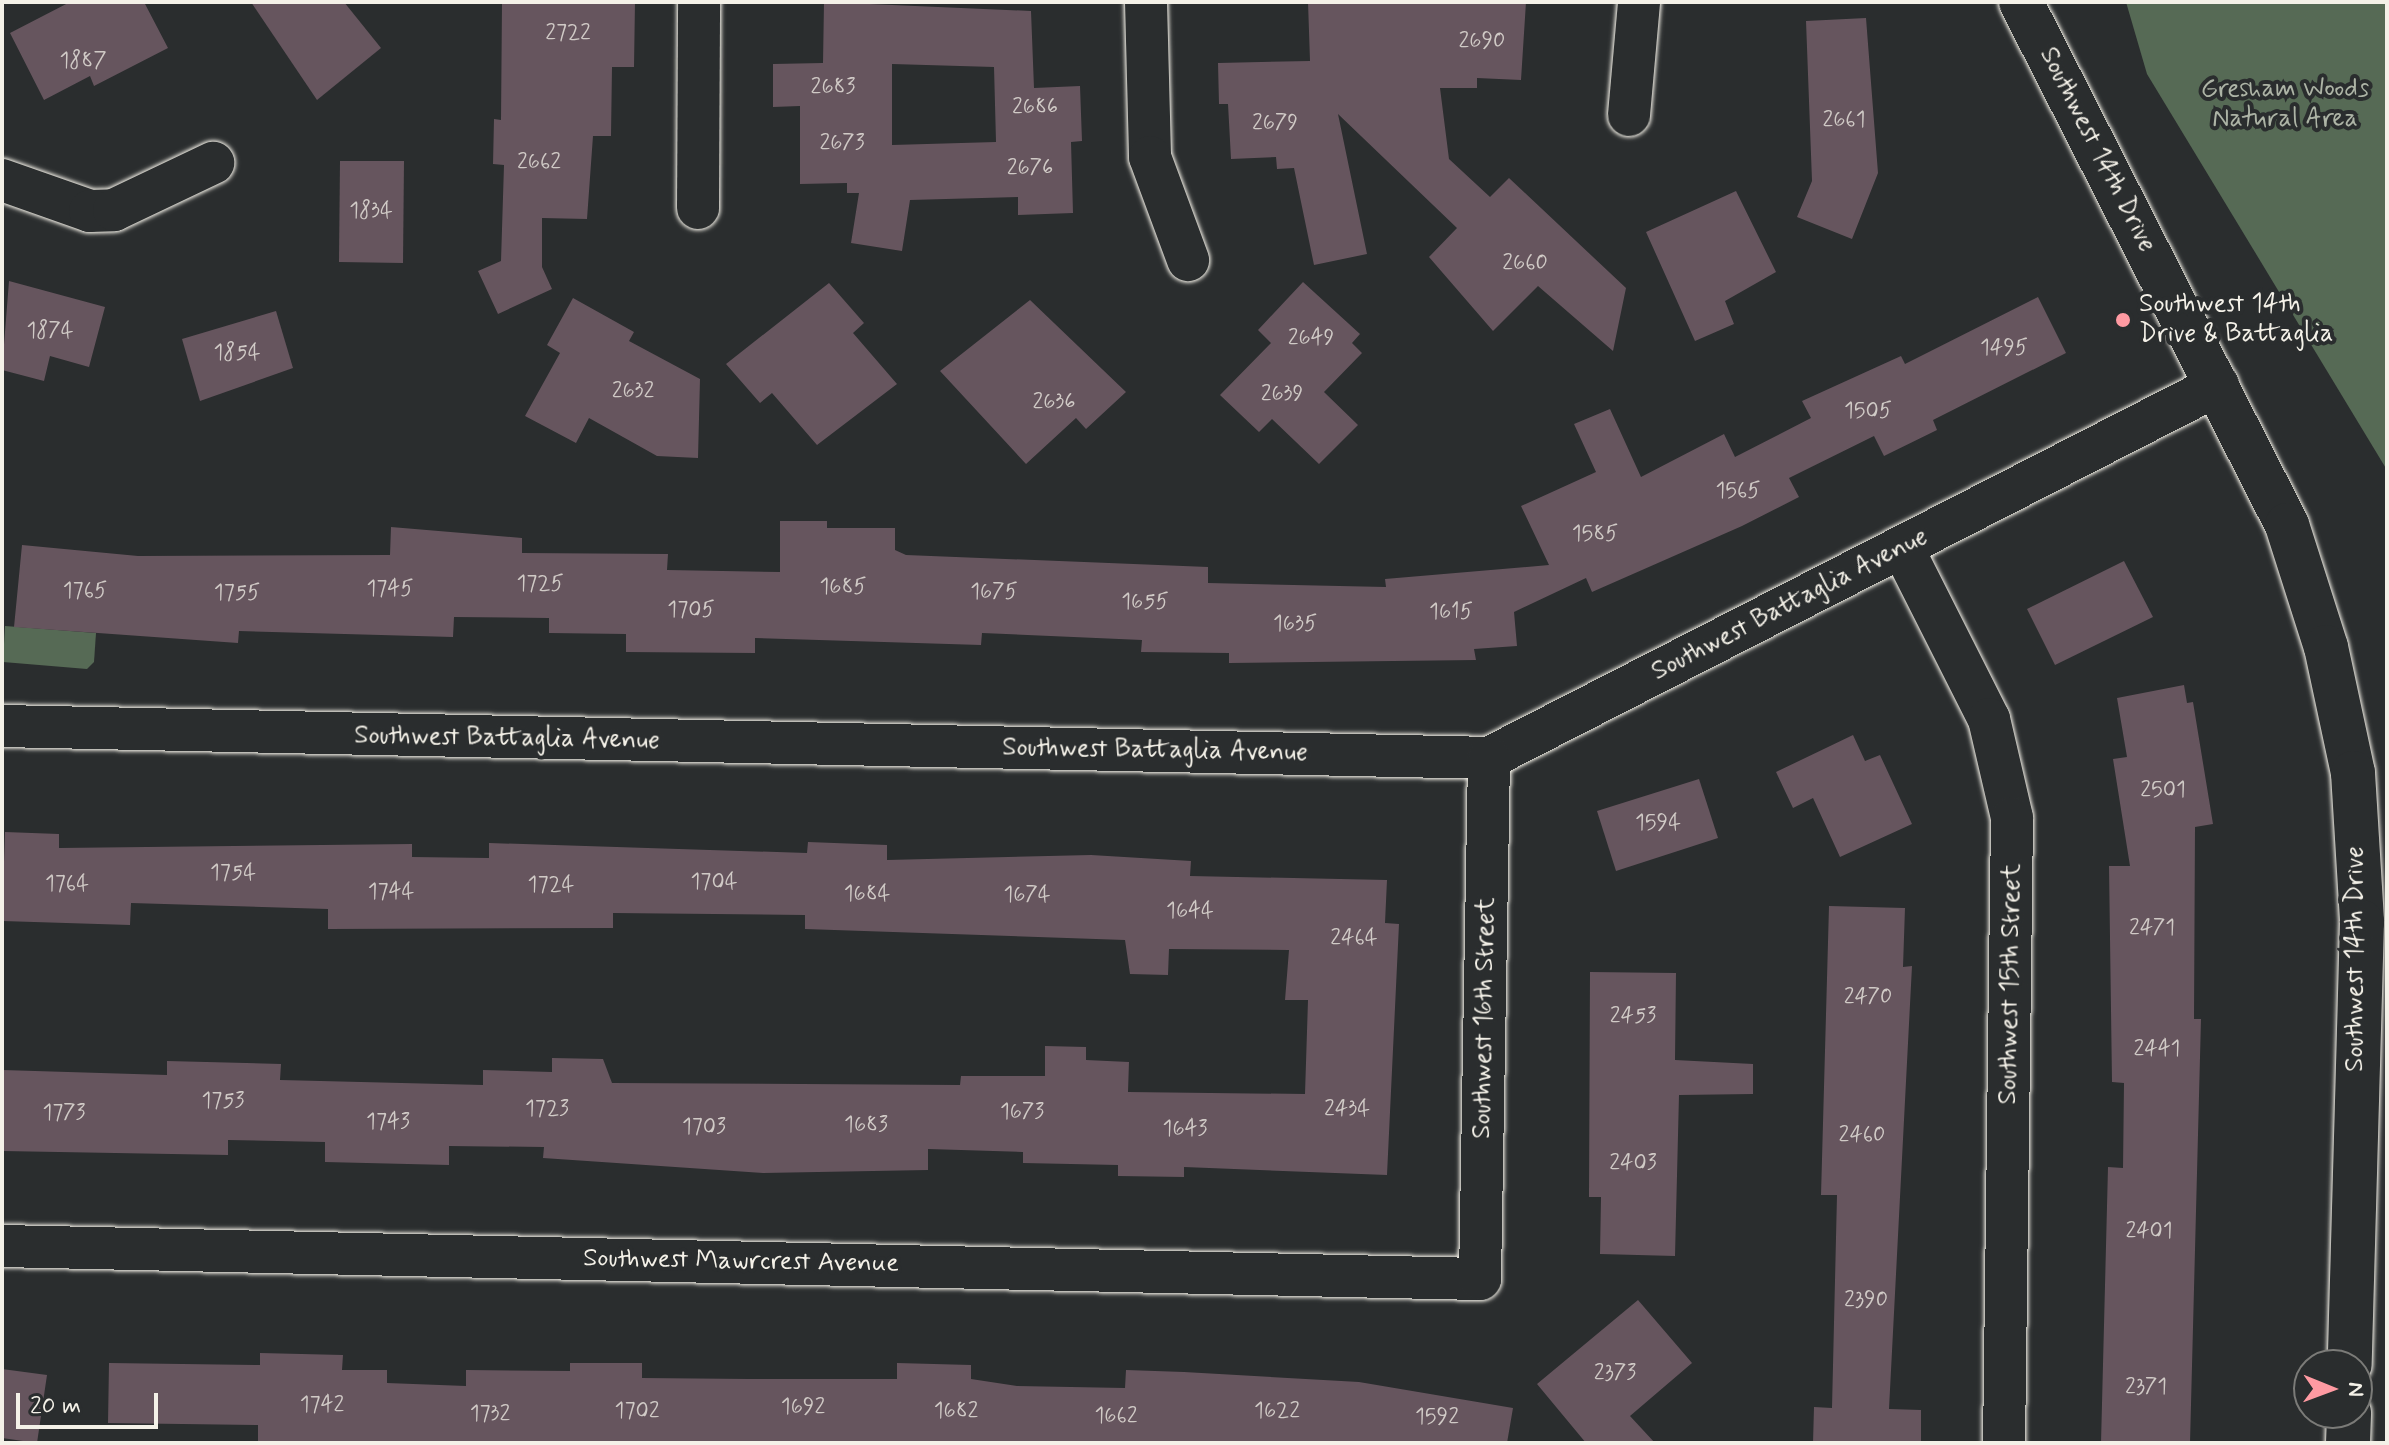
<!DOCTYPE html>
<html>
<head>
<meta charset="utf-8">
<style>
	body { margin:0 }
	#map { position:relative; width:2389px; height:1445px; overflow:hidden; background:#2a2d2e; font-family:Mynerve,sans-serif }
	div>[style] { position:absolute }
	.green>* { inset:0; background:#566a55 }
	.building>* { inset:0; background:#66555e }
	.roads { filter:drop-shadow(0 0 2px #f4f1e8) drop-shadow(0 0 2px #f4f1e8) }
	.minor>* { height:42px; margin:-21px; padding:0 21px; transform-origin:21px; border-radius:21px; background:#2a2d2e }
	.tertiary>* { height:44px; margin:-22px; padding:0 22px; transform-origin:22px; border-radius:22px; background:#2a2d2e }
	.dots>* { width:22px; height:22px; translate:-50% -50%; box-sizing:border-box; border:4px solid #2a2d2e; border-radius:50% }
	span { translate:-50% -50%; white-space:nowrap; text-align:center; line-height:1.15; -webkit-text-stroke:8px #2a2d2e; paint-order:stroke }
	.number-label { font-size:22px; color:#d0cac6 }
	.number-label span { -webkit-text-stroke-width:0 }
	.park-label { font-size:26px; color:#adb4a6 }
	.street-label { font-size:26px; color:#f4f1e8 }
	.poi-label { font-size:26px; color:#f4f1e8 }
	.left { translate:0 -50%; text-align:left }
	.frame { position:absolute; inset:0; border:4px solid #f4f1e8; pointer-events:none }
	.north { position:absolute; left:2293px; top:1349px; width:80px; height:80px; box-sizing:border-box; background:#2a2d2e; border:2px solid #7b7b78; border-radius:50%; rotate:91deg; font-size:22px; font-weight:700; line-height:32px; text-align:center; color:#f4f1e8 }
	.north::after { content:''; display:block; margin:auto; width:28px; height:36px; background:#ff9aa2; clip-path:polygon(50% 0,100% 100%,50% 72%,0 100%) }
	.scale { position:absolute; left:16px; top:1393px; width:142px; height:36px; box-sizing:border-box; border:4px solid #f4f1e8; border-top:0; padding-left:10px; font-size:24px; line-height:28px; white-space:nowrap; color:#f4f1e8; -webkit-text-stroke:6px #2a2d2e; paint-order:stroke }
</style>
</head>
<body>
<div id="map">
	<div class="green">
		<div style="clip-path:polygon(2126px 2px,2387px 2px,2387px 470px,2147px 74px)"></div>
		<div style="clip-path:polygon(5px 626px,96px 633px,94px 662px,87px 669px,3px 662px)"></div>
	</div>
	<div class="building">
		<div style="clip-path:polygon(70px 2px,144px 2px,168px 48px,94px 86px,90px 76px,44px 100px,10px 33px)"></div>
		<div style="clip-path:polygon(251px 2px,344px 2px,381px 48px,317px 100px)"></div>
		<div style="clip-path:polygon(502px 2px,635px 2px,634px 67px,612px 67px,611px 136px,593px 136px,587px 219px,542px 218px,542px 267px,552px 289px,498px 314px,478px 271px,501px 261px,504px 165px,493px 164px,494px 119px,501px 120px)"></div>
		<div style="clip-path:polygon(evenodd,824px 2px,1031px 11px,1034px 88px,1080px 86px,1082px 141px,1071px 142px,1073px 213px,1018px 215px,1018px 197px,910px 200px,902px 251px,851px 243px,859px 193px,847px 193px,847px 183px,800px 184px,800px 106px,773px 107px,773px 64px,823px 63px,824px 2px,892px 64px,994px 67px,996px 142px,892px 145px,892px 64px)"></div>
		<div style="clip-path:polygon(1308px 2px,1526px 2px,1521px 80px,1477px 78px,1477px 88px,1440px 88px,1449px 159px,1490px 197px,1509px 178px,1626px 288px,1613px 351px,1538px 286px,1493px 331px,1429px 257px,1457px 228px,1338px 114px,1367px 254px,1314px 265px,1294px 168px,1277px 169px,1276px 157px,1231px 159px,1228px 104px,1219px 104px,1218px 63px,1310px 61px)"></div>
		<div style="clip-path:polygon(1866px 18px,1878px 173px,1852px 239px,1797px 217px,1812px 181px,1806px 21px)"></div>
		<div style="clip-path:polygon(340px 161px,404px 161px,403px 263px,339px 262px)"></div>
		<div style="clip-path:polygon(1736px 191px,1776px 272px,1725px 301px,1734px 324px,1695px 341px,1646px 232px)"></div>
		<div style="clip-path:polygon(9px 281px,105px 307px,89px 367px,50px 356px,44px 381px,2px 370px)"></div>
		<div style="clip-path:polygon(1303px 282px,1360px 334px,1352px 343px,1362px 353px,1324px 392px,1358px 425px,1319px 464px,1272px 419px,1259px 432px,1220px 395px,1271px 343px,1258px 330px)"></div>
		<div style="clip-path:polygon(829px 283px,864px 323px,853px 333px,897px 384px,817px 445px,772px 393px,760px 403px,726px 364px)"></div>
		<div style="clip-path:polygon(2038px 297px,2066px 353px,1933px 420px,1937px 430px,1884px 456px,1874px 436px,1789px 478px,1799px 497px,1742px 526px,1592px 592px,1586px 578px,1514px 612px,1517px 646px,1474px 649px,1476px 660px,1229px 663px,1229px 653px,1141px 652px,1142px 640px,982px 633px,981px 645px,755px 638px,755px 653px,626px 652px,626px 634px,549px 633px,549px 618px,454px 617px,453px 637px,239px 631px,238px 643px,14px 627px,22px 545px,138px 556px,390px 555px,391px 527px,522px 538px,522px 553px,668px 554px,667px 570px,780px 572px,780px 521px,827px 521px,827px 528px,895px 528px,895px 550px,906px 555px,1208px 567px,1208px 583px,1386px 587px,1385px 579px,1549px 565px,1521px 506px,1596px 472px,1574px 424px,1610px 409px,1641px 477px,1724px 434px,1735px 457px,1811px 418px,1802px 401px,1901px 356px,1905px 364px)"></div>
		<div style="clip-path:polygon(573px 298px,634px 332px,629px 341px,700px 379px,698px 458px,657px 456px,589px 418px,576px 443px,525px 416px,560px 353px,547px 345px)"></div>
		<div style="clip-path:polygon(1030px 300px,1126px 392px,1086px 429px,1076px 418px,1026px 464px,940px 371px)"></div>
		<div style="clip-path:polygon(276px 311px,293px 368px,200px 401px,182px 339px)"></div>
		<div style="clip-path:polygon(2124px 561px,2153px 617px,2055px 665px,2027px 609px)"></div>
		<div style="clip-path:polygon(2184px 685px,2187px 703px,2193px 702px,2213px 824px,2195px 827px,2194px 1019px,2201px 1019px,2190px 1443px,2101px 1443px,2108px 1167px,2123px 1168px,2124px 1083px,2112px 1082px,2109px 866px,2130px 866px,2113px 759px,2127px 757px,2117px 698px)"></div>
		<div style="clip-path:polygon(1853px 735px,1865px 761px,1880px 755px,1912px 824px,1840px 857px,1813px 798px,1793px 808px,1776px 772px)"></div>
		<div style="clip-path:polygon(1699px 779px,1718px 838px,1616px 871px,1597px 811px)"></div>
		<div style="clip-path:polygon(5px 832px,59px 834px,59px 848px,412px 844px,412px 857px,489px 858px,489px 843px,807px 853px,808px 842px,887px 845px,887px 860px,1091px 855px,1191px 861px,1190px 876px,1387px 880px,1385px 923px,1399px 924px,1387px 1175px,1184px 1167px,1184px 1177px,1118px 1176px,1118px 1165px,1023px 1163px,1023px 1152px,928px 1149px,928px 1170px,763px 1173px,543px 1158px,544px 1147px,449px 1146px,449px 1165px,325px 1162px,325px 1142px,228px 1140px,228px 1155px,2px 1151px,2px 1070px,167px 1075px,167px 1061px,281px 1064px,280px 1080px,483px 1085px,483px 1070px,552px 1072px,552px 1058px,603px 1059px,612px 1083px,960px 1085px,961px 1076px,1045px 1076px,1045px 1046px,1086px 1047px,1086px 1060px,1129px 1062px,1128px 1092px,1305px 1094px,1308px 1000px,1285px 1000px,1289px 950px,1169px 949px,1168px 975px,1130px 974px,1125px 940px,805px 929px,805px 915px,613px 913px,613px 928px,328px 929px,328px 909px,131px 903px,130px 925px,2px 921px)"></div>
		<div style="clip-path:polygon(1829px 906px,1905px 908px,1903px 967px,1912px 966px,1889px 1409px,1921px 1410px,1921px 1443px,1813px 1443px,1814px 1407px,1832px 1408px,1837px 1195px,1821px 1195px)"></div>
		<div style="clip-path:polygon(1590px 972px,1676px 973px,1675px 1060px,1753px 1064px,1753px 1094px,1679px 1095px,1675px 1256px,1600px 1254px,1601px 1197px,1589px 1197px)"></div>
		<div style="clip-path:polygon(1638px 1300px,1692px 1363px,1630px 1416px,1655px 1443px,1586px 1443px,1537px 1384px)"></div>
		<div style="clip-path:polygon(260px 1353px,343px 1355px,342px 1370px,387px 1370px,387px 1383px,466px 1386px,466px 1370px,570px 1371px,570px 1363px,642px 1363px,642px 1378px,749px 1379px,897px 1379px,897px 1363px,971px 1365px,971px 1379px,1017px 1386px,1125px 1388px,1126px 1370px,1184px 1372px,1359px 1382px,1513px 1408px,1507px 1443px,313px 1443px,258px 1442px,258px 1425px,108px 1423px,109px 1363px,260px 1365px)"></div>
		<div style="clip-path:polygon(2px 1369px,47px 1375px,37px 1443px,2px 1438px)"></div>
	</div>
	<div class="roads">
		<div class="minor">
			<div style="left:1146px;top:2px;width:155px;rotate:88.5deg"></div>
			<div style="left:1150px;top:157px;width:110px;rotate:69.7deg"></div>
			<div style="left:1629px;top:115px;width:113px;rotate:-84.9deg"></div>
			<div style="left:2px;top:180px;width:93px;rotate:19.4deg"></div>
			<div style="left:90px;top:211px;width:24px;rotate:-2deg"></div>
			<div style="left:114px;top:210px;width:110px;rotate:-25.4deg"></div>
			<div style="left:698px;top:208px;width:206px;rotate:-89.7deg"></div>
			<div style="left:1903px;top:549px;width:191px;rotate:63.2deg"></div>
			<div style="left:1989px;top:719px;width:102px;rotate:76.9deg"></div>
			<div style="left:2012px;top:818px;width:625px;rotate:90.73deg"></div>
			<div style="left:2px;top:726px;width:1487px;rotate:1.23deg"></div>
			<div style="left:1489px;top:758px;width:819px;rotate:-27.1deg"></div>
			<div style="left:2px;top:1246px;width:1478px;rotate:1.28deg"></div>
			<div style="left:1480px;top:1279px;width:521px;rotate:-89.01deg"></div>
		</div>
		<div class="tertiary">
			<div style="left:2021px;top:2px;width:587px;rotate:63.04deg"></div>
			<div style="left:2287px;top:525px;width:128px;rotate:72.3deg"></div>
			<div style="left:2326px;top:647px;width:129px;rotate:77.9deg"></div>
			<div style="left:2353px;top:773px;width:149px;rotate:86.5deg"></div>
			<div style="left:2362px;top:922px;width:443px;rotate:91.6deg"></div>
			<div style="left:2348px;top:1443px;width:30px;rotate:-88deg"></div>
		</div>
	</div>
	<div class="dots">
		<div style="left:2123px;top:320px;background:#ff9aa2"></div>
	</div>
	<div class="number-label">
		<span style="left:568px;top:34px">2722</span>
		<span style="left:1482px;top:42px">2690</span>
		<span style="left:83px;top:62px">1887</span>
		<span style="left:833px;top:88px">2683</span>
		<span style="left:1035px;top:108px">2686</span>
		<span style="left:1844px;top:121px">2661</span>
		<span style="left:1275px;top:124px">2679</span>
		<span style="left:842px;top:144px">2673</span>
		<span style="left:539px;top:163px">2662</span>
		<span style="left:1030px;top:169px">2676</span>
		<span style="left:371px;top:212px">1834</span>
		<span style="left:1525px;top:264px">2660</span>
		<span style="left:50px;top:332px">1874</span>
		<span style="left:1311px;top:339px">2649</span>
		<span style="left:2004px;top:349px">1495</span>
		<span style="left:237px;top:354px">1854</span>
		<span style="left:633px;top:392px">2632</span>
		<span style="left:1282px;top:395px">2639</span>
		<span style="left:1054px;top:403px">2636</span>
		<span style="left:1868px;top:412px">1505</span>
		<span style="left:1738px;top:492px">1565</span>
		<span style="left:1595px;top:535px">1585</span>
		<span style="left:540px;top:585px">1725</span>
		<span style="left:843px;top:588px">1685</span>
		<span style="left:390px;top:590px">1745</span>
		<span style="left:85px;top:592px">1765</span>
		<span style="left:994px;top:593px">1675</span>
		<span style="left:237px;top:594px">1755</span>
		<span style="left:1145px;top:603px">1655</span>
		<span style="left:691px;top:611px">1705</span>
		<span style="left:1451px;top:613px">1615</span>
		<span style="left:1295px;top:625px">1635</span>
		<span style="left:2163px;top:791px">2501</span>
		<span style="left:1658px;top:824px">1594</span>
		<span style="left:233px;top:874px">1754</span>
		<span style="left:714px;top:883px">1704</span>
		<span style="left:67px;top:885px">1764</span>
		<span style="left:551px;top:886px">1724</span>
		<span style="left:391px;top:893px">1744</span>
		<span style="left:867px;top:895px">1684</span>
		<span style="left:1027px;top:896px">1674</span>
		<span style="left:1190px;top:912px">1644</span>
		<span style="left:2152px;top:929px">2471</span>
		<span style="left:1354px;top:939px">2464</span>
		<span style="left:1868px;top:998px">2470</span>
		<span style="left:1633px;top:1017px">2453</span>
		<span style="left:2157px;top:1050px">2441</span>
		<span style="left:223px;top:1102px">1753</span>
		<span style="left:547px;top:1110px">1723</span>
		<span style="left:1347px;top:1110px">2434</span>
		<span style="left:1022px;top:1113px">1673</span>
		<span style="left:64px;top:1114px">1773</span>
		<span style="left:388px;top:1123px">1743</span>
		<span style="left:866px;top:1126px">1683</span>
		<span style="left:704px;top:1128px">1703</span>
		<span style="left:1185px;top:1130px">1643</span>
		<span style="left:1862px;top:1136px">2460</span>
		<span style="left:1633px;top:1164px">2403</span>
		<span style="left:2149px;top:1232px">2401</span>
		<span style="left:1866px;top:1301px">2390</span>
		<span style="left:1615px;top:1374px">2373</span>
		<span style="left:2146px;top:1388px">2371</span>
		<span style="left:322px;top:1406px">1742</span>
		<span style="left:803px;top:1408px">1692</span>
		<span style="left:637px;top:1412px">1702</span>
		<span style="left:956px;top:1412px">1682</span>
		<span style="left:1277px;top:1412px">1622</span>
		<span style="left:490px;top:1415px">1732</span>
		<span style="left:1116px;top:1417px">1662</span>
		<span style="left:1437px;top:1418px">1592</span>
	</div>
	<div class="park-label">
		<span style="left:2285px;top:105px">Gresham Woods<br>Natural Area</span>
	</div>
	<div class="street-label">
		<span style="left:2097px;top:150px;rotate:63deg">Southwest 14th Drive</span>
		<span style="left:1790px;top:605px;rotate:-27deg">Southwest Battaglia Avenue</span>
		<span style="left:507px;top:739px;rotate:1deg">Southwest Battaglia Avenue</span>
		<span style="left:1155px;top:751px;rotate:1deg">Southwest Battaglia Avenue</span>
		<span style="left:2356px;top:959px;rotate:-90deg">Southwest 14th Drive</span>
		<span style="left:2011px;top:984px;rotate:-89deg">Southwest 15th Street</span>
		<span style="left:1485px;top:1018px;rotate:-89deg">Southwest 16th Street</span>
		<span style="left:741px;top:1262px;rotate:1deg">Southwest Mawrcrest Avenue</span>
	</div>
	<div class="poi-label">
		<span class="left" style="left:2139px;top:320px">Southwest 14th<br>Drive &amp; Battaglia</span>
	</div>
	<div class="frame"></div>
	<div class="north">N</div>
	<div class="scale">20 m</div>
</div>
</body>
</html>
